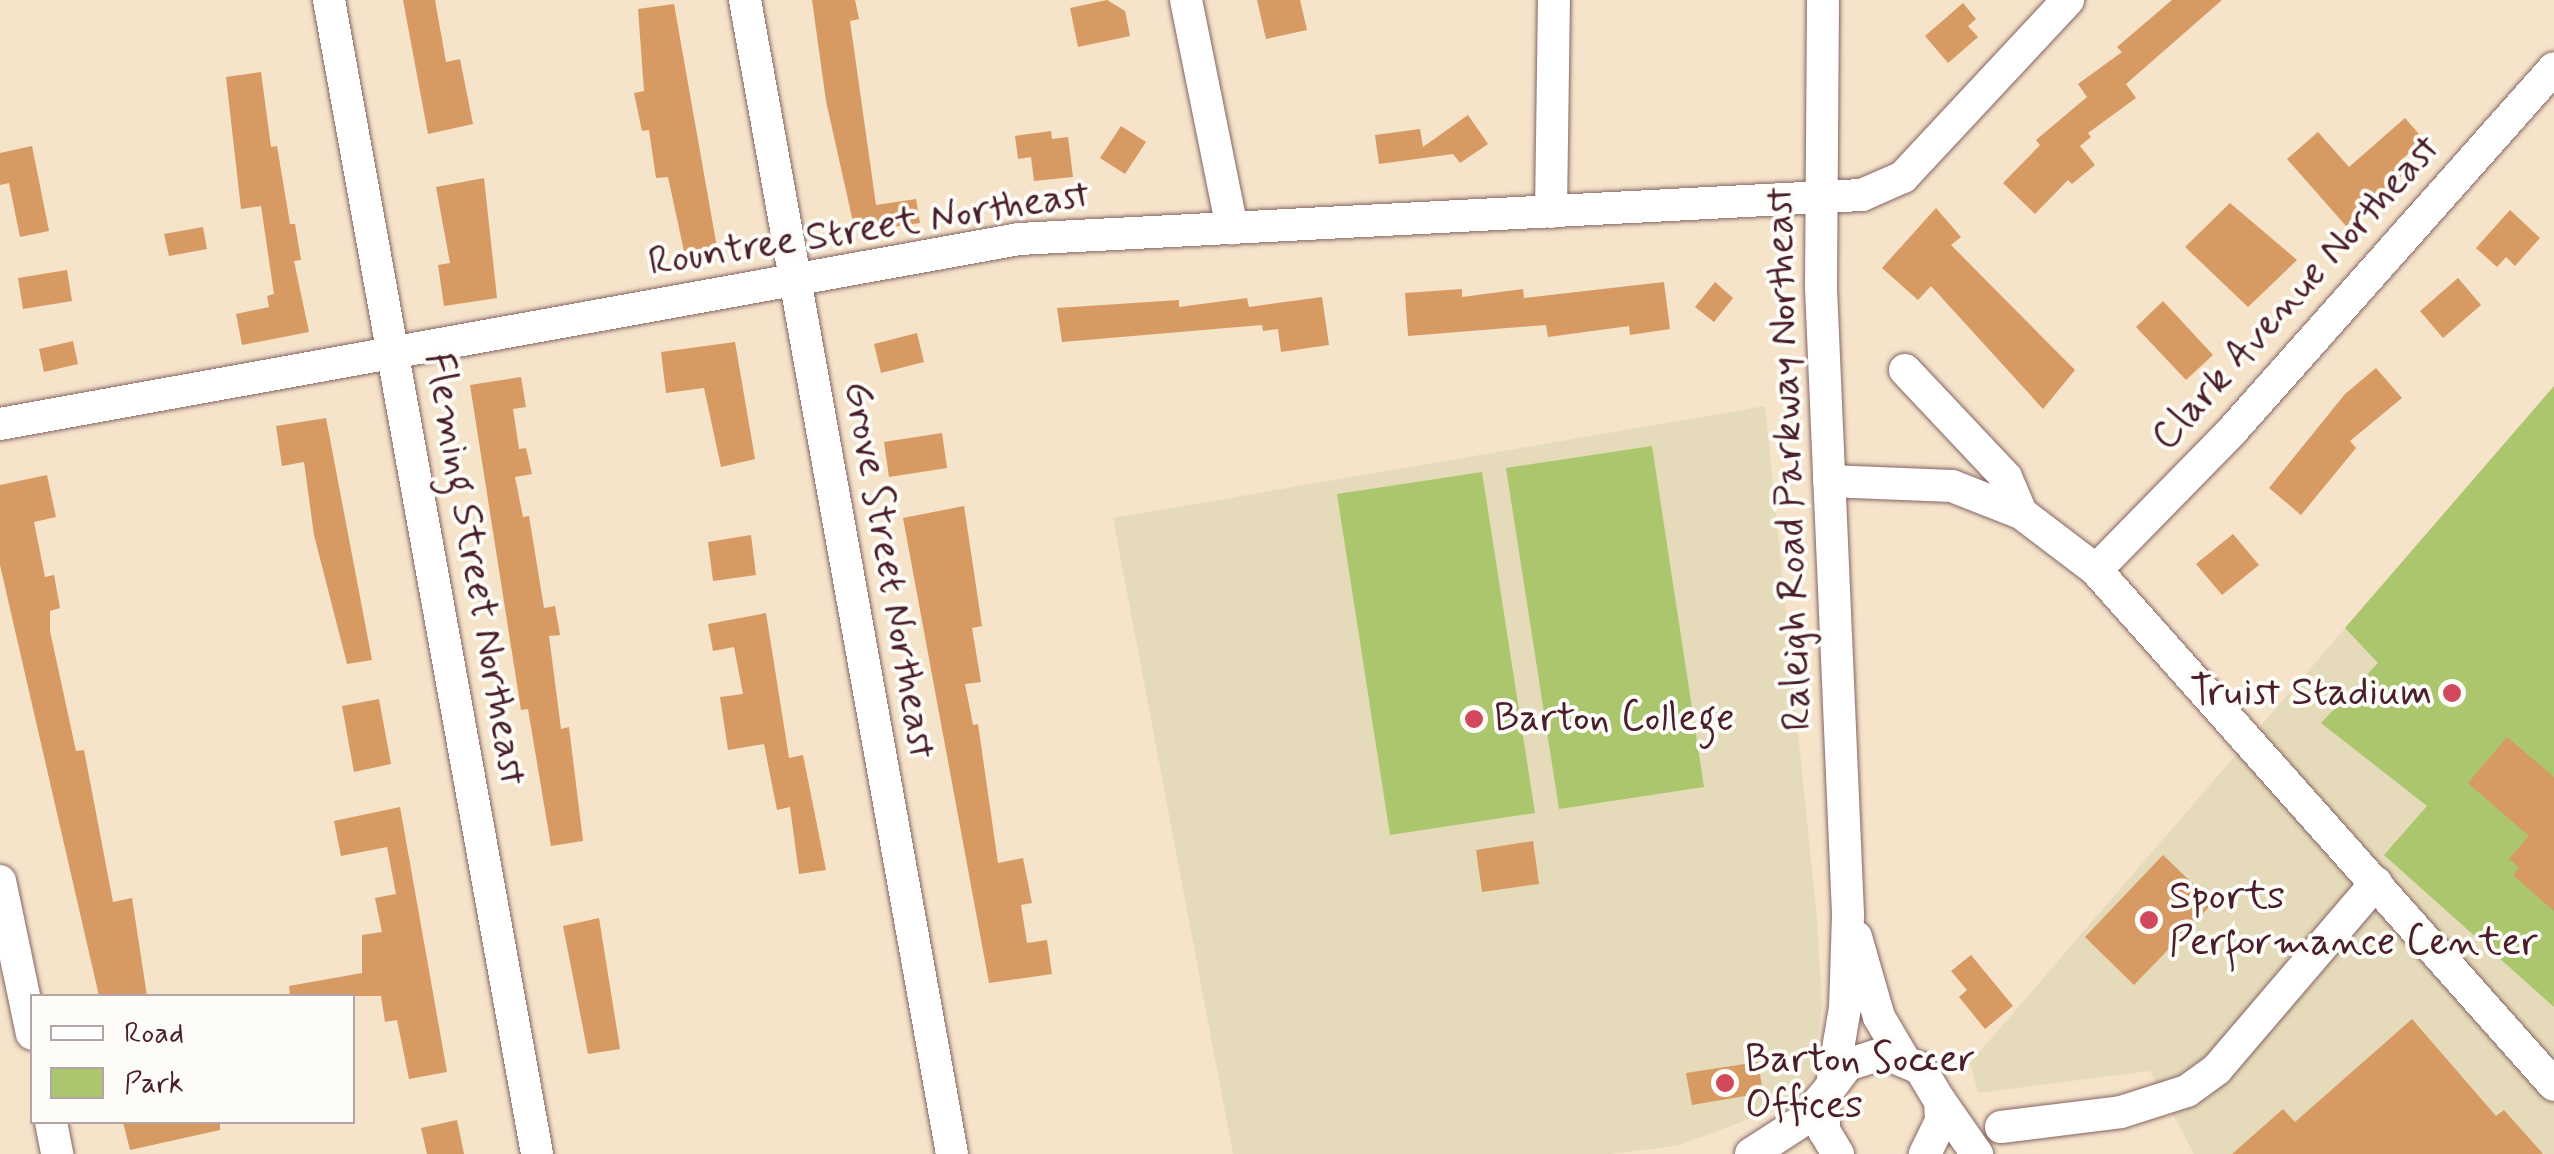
<!DOCTYPE html>
<html>
<head>
<meta charset="utf-8">
<style>
	body { margin:0 }
	#map { position:relative; width:2554px; height:1154px; overflow:hidden; background:#f5e3ca; font-family:Mynerve,sans-serif }
	div>[style] { position:absolute }
	.built>* { inset:0; background:#e5dbba }
	.green>* { inset:0; background:#abc66d }
	.building>* { inset:0; background:#d79a63 }
	.roads { filter:drop-shadow(0 0 2px #866463) drop-shadow(0 0 2px #866463) }
	.minor>* { height:32px; margin:-16px; padding:0 16px; transform-origin:16px; border-radius:16px; background:#fff }
	.dots>* { width:28px; height:28px; translate:-50% -50%; box-sizing:border-box; border:5px solid #fdfcf7; border-radius:50% }
	span { translate:-50% -50%; white-space:nowrap; text-align:center; line-height:1.15; -webkit-text-stroke:8px #fdfcf7; paint-order:stroke }
	.street-label { font-size:40px; color:#4a1f2b }
	.poi-label { font-size:40px; color:#4a1f2b }
	.right { translate:-100% -50%; text-align:right }
	.left { translate:0 -50%; text-align:left }
	.legend { position:absolute; left:30px; top:994px; width:325px; height:130px; box-sizing:border-box; background:#fdfcf7; border:2px solid #b5a4a5; margin:0; padding:12px 18px; list-style:none; font-size:30px; color:#4a1f2b }
	.legend li { display:flex; align-items:center; gap:20px; height:50px }
	.legend b { width:50px; border:2px solid #b5a4a5 }
</style>
</head>
<body>
<div id="map">
	<div class="built">
		<div style="clip-path:polygon(2554px 386px,2554px 1154px,2194px 1154px,2150px 1071px,1978px 1093px,1970px 1063px)"></div>
		<div style="clip-path:polygon(1765px 406px,1817px 920px,1822px 1005px,1813px 1077px,1784px 1106px,1677px 1146px,1608px 1154px,1233px 1154px,1113px 518px)"></div>
	</div>
	<div class="green">
		<div style="clip-path:polygon(2554px 386px,2554px 1007px,2384px 855px,2427px 806px,2321px 723px,2378px 663px,2345px 628px)"></div>
		<div style="clip-path:polygon(1652px 446px,1704px 787px,1559px 809px,1506px 468px)"></div>
		<div style="clip-path:polygon(1482px 472px,1535px 813px,1390px 835px,1337px 494px)"></div>
	</div>
	<div class="building">
		<div style="clip-path:polygon(403px 0,435px 0,446px 62px,460px 59px,473px 124px,428px 134px)"></div>
		<div style="clip-path:polygon(812px 0,855px 0,859px 19px,850px 21px,876px 205px,916px 199px,920px 223px,872px 230px,870px 219px,853px 222px,826px 101px)"></div>
		<div style="clip-path:polygon(1107px 0,1125px 11px,1130px 36px,1078px 47px,1070px 8px)"></div>
		<div style="clip-path:polygon(1257px 0,1300px 0,1307px 30px,1266px 39px)"></div>
		<div style="clip-path:polygon(2172px 0,2222px 0,2126px 84px,2136px 98px,2088px 133px,2091px 137px,2080px 146px,2095px 165px,2072px 184px,2068px 180px,2035px 214px,2003px 183px,2040px 145px,2036px 140px,2087px 97px,2078px 84px,2122px 52px,2117px 47px)"></div>
		<div style="clip-path:polygon(1963px 3px,1976px 19px,1968px 26px,1978px 37px,1948px 63px,1925px 36px)"></div>
		<div style="clip-path:polygon(674px 4px,719px 259px,687px 265px,668px 177px,656px 178px,649px 130px,642px 131px,634px 93px,644px 91px,638px 9px)"></div>
		<div style="clip-path:polygon(261px 72px,271px 147px,277px 146px,290px 224px,295px 224px,301px 260px,294px 261px,309px 332px,242px 345px,236px 314px,269px 307px,267px 296px,274px 294px,261px 206px,241px 209px,226px 77px)"></div>
		<div style="clip-path:polygon(1468px 115px,1488px 144px,1460px 163px,1453px 154px,1379px 164px,1375px 135px,1420px 129px,1423px 147px)"></div>
		<div style="clip-path:polygon(2405px 118px,2424px 140px,2400px 161px,2408px 170px,2346px 226px,2287px 159px,2318px 132px,2349px 167px)"></div>
		<div style="clip-path:polygon(1121px 126px,1146px 142px,1125px 174px,1100px 158px)"></div>
		<div style="clip-path:polygon(1051px 131px,1052px 139px,1068px 137px,1073px 177px,1034px 181px,1031px 157px,1018px 159px,1015px 136px)"></div>
		<div style="clip-path:polygon(32px 146px,49px 231px,20px 237px,9px 183px,0 185px,0 153px)"></div>
		<div style="clip-path:polygon(484px 178px,497px 298px,444px 306px,438px 265px,450px 263px,436px 187px)"></div>
		<div style="clip-path:polygon(2230px 203px,2297px 260px,2248px 307px,2185px 247px)"></div>
		<div style="clip-path:polygon(1936px 208px,1961px 237px,1951px 245px,2075px 370px,2043px 409px,1931px 286px,1918px 300px,1882px 268px)"></div>
		<div style="clip-path:polygon(2510px 210px,2540px 238px,2515px 266px,2506px 257px,2497px 267px,2476px 248px)"></div>
		<div style="clip-path:polygon(203px 227px,207px 249px,169px 256px,164px 234px)"></div>
		<div style="clip-path:polygon(67px 270px,72px 301px,23px 309px,18px 278px)"></div>
		<div style="clip-path:polygon(2458px 278px,2481px 305px,2443px 338px,2420px 311px)"></div>
		<div style="clip-path:polygon(1664px 282px,1670px 329px,1630px 335px,1629px 326px,1548px 337px,1546px 325px,1408px 336px,1405px 293px,1462px 289px,1462px 297px,1523px 289px,1524px 298px)"></div>
		<div style="clip-path:polygon(1715px 282px,1733px 298px,1714px 322px,1695px 307px)"></div>
		<div style="clip-path:polygon(1322px 297px,1329px 345px,1281px 352px,1278px 329px,1263px 331px,1262px 325px,1062px 342px,1057px 308px,1179px 300px,1179px 307px,1247px 298px,1249px 307px)"></div>
		<div style="clip-path:polygon(2163px 301px,2213px 355px,2186px 380px,2136px 327px)"></div>
		<div style="clip-path:polygon(917px 333px,924px 362px,881px 373px,874px 344px)"></div>
		<div style="clip-path:polygon(73px 341px,78px 364px,44px 372px,39px 349px)"></div>
		<div style="clip-path:polygon(735px 342px,755px 459px,721px 467px,704px 388px,666px 393px,661px 352px)"></div>
		<div style="clip-path:polygon(2376px 368px,2402px 398px,2350px 441px,2356px 448px,2301px 515px,2269px 488px,2345px 394px)"></div>
		<div style="clip-path:polygon(521px 377px,526px 407px,513px 409px,519px 449px,526px 448px,532px 474px,515px 477px,523px 517px,529px 516px,544px 608px,555px 606px,560px 635px,549px 636px,561px 729px,569px 727px,583px 841px,551px 846px,528px 709px,521px 710px,470px 385px)"></div>
		<div style="clip-path:polygon(326px 418px,372px 660px,347px 664px,314px 535px,304px 462px,282px 466px,276px 426px)"></div>
		<div style="clip-path:polygon(942px 433px,947px 468px,889px 477px,884px 442px)"></div>
		<div style="clip-path:polygon(47px 475px,56px 517px,34px 522px,45px 577px,54px 575px,60px 608px,50px 611px,50px 631px,76px 751px,84px 750px,113px 902px,132px 898px,147px 996px,99px 996px,0 565px,0 485px)"></div>
		<div style="clip-path:polygon(964px 506px,982px 626px,972px 628px,981px 682px,965px 684px,973px 725px,978px 724px,998px 863px,1023px 858px,1032px 903px,1021px 905px,1027px 943px,1047px 940px,1052px 974px,989px 983px,903px 518px)"></div>
		<div style="clip-path:polygon(2233px 534px,2259px 565px,2222px 595px,2196px 564px)"></div>
		<div style="clip-path:polygon(751px 535px,756px 575px,713px 581px,708px 542px)"></div>
		<div style="clip-path:polygon(766px 613px,789px 758px,803px 755px,826px 870px,799px 874px,790px 807px,777px 810px,764px 744px,728px 750px,720px 697px,743px 694px,734px 647px,713px 651px,708px 624px)"></div>
		<div style="clip-path:polygon(379px 699px,391px 764px,354px 772px,342px 706px)"></div>
		<div style="clip-path:polygon(2507px 737px,2554px 777px,2554px 911px,2513px 875px,2519px 867px,2509px 859px,2529px 836px,2468px 783px)"></div>
		<div style="clip-path:polygon(400px 807px,447px 1072px,409px 1079px,397px 1020px,385px 1022px,381px 996px,290px 996px,289px 986px,362px 973px,362px 935px,382px 932px,375px 898px,396px 894px,387px 847px,341px 856px,334px 821px)"></div>
		<div style="clip-path:polygon(1533px 841px,1539px 884px,1482px 892px,1476px 850px)"></div>
		<div style="clip-path:polygon(2163px 855px,2213px 903px,2134px 985px,2085px 937px)"></div>
		<div style="clip-path:polygon(599px 918px,620px 1049px,588px 1054px,563px 926px)"></div>
		<div style="clip-path:polygon(1971px 955px,2013px 1006px,1985px 1029px,1959px 997px,1967px 990px,1951px 971px)"></div>
		<div style="clip-path:polygon(2412px 1019px,2496px 1116px,2504px 1110px,2543px 1154px,2232px 1154px,2283px 1109px,2295px 1122px)"></div>
		<div style="clip-path:polygon(1758px 1062px,1763px 1093px,1692px 1105px,1686px 1073px)"></div>
		<div style="clip-path:polygon(457px 1120px,464px 1154px,427px 1154px,421px 1128px)"></div>
		<div style="clip-path:polygon(123px 1122px,220px 1122px,220px 1130px,130px 1150px)"></div>
	</div>
	<div class="roads">
		<div class="minor">
			<div style="left:329px;top:0;width:1173px;rotate:79.78deg"></div>
			<div style="left:745px;top:0;width:1172px;rotate:79.83deg"></div>
			<div style="left:1186px;top:0;width:233px;rotate:78.6deg"></div>
			<div style="left:1823px;top:0;width:288px;rotate:90.4deg"></div>
			<div style="left:1821px;top:288px;width:628px;rotate:87.53deg"></div>
			<div style="left:1848px;top:915px;width:93px;rotate:91.8deg"></div>
			<div style="left:1845px;top:1008px;width:71px;rotate:99.7deg"></div>
			<div style="left:1551px;top:212px;width:212px;rotate:-89.2deg"></div>
			<div style="left:1905px;top:370px;width:147px;rotate:46.7deg"></div>
			<div style="left:2006px;top:477px;width:39px;rotate:67deg"></div>
			<div style="left:0;top:424px;width:1036px;rotate:-10.29deg"></div>
			<div style="left:1019px;top:239px;width:844px;rotate:-2.99deg"></div>
			<div style="left:1862px;top:195px;width:45px;rotate:-23.7deg"></div>
			<div style="left:1903px;top:177px;width:242px;rotate:-47deg"></div>
			<div style="left:1829px;top:481px;width:123px;rotate:2.3deg"></div>
			<div style="left:1952px;top:486px;width:74px;rotate:21.4deg"></div>
			<div style="left:2021px;top:513px;width:94px;rotate:37.2deg"></div>
			<div style="left:2096px;top:570px;width:689px;rotate:48.35deg"></div>
			<div style="left:2096px;top:570px;width:194px;rotate:-45.6deg"></div>
			<div style="left:2232px;top:431px;width:485px;rotate:-48.4deg"></div>
			<div style="left:0;top:881px;width:156px;rotate:78.2deg"></div>
			<div style="left:1856px;top:937px;width:83px;rotate:74deg"></div>
			<div style="left:1879px;top:1017px;width:48px;rotate:59.7deg"></div>
			<div style="left:1940px;top:1101px;width:65px;rotate:55.1deg"></div>
			<div style="left:51px;top:1122px;width:33px;rotate:79deg"></div>
			<div style="left:2001px;top:1127px;width:121px;rotate:-7.1deg"></div>
			<div style="left:2121px;top:1112px;width:69px;rotate:-17.7deg"></div>
			<div style="left:2187px;top:1091px;width:37px;rotate:-36deg"></div>
			<div style="left:2217px;top:1069px;width:245px;rotate:-49.5deg"></div>
			<div style="left:1751px;top:1154px;width:61px;rotate:-32.9deg"></div>
			<div style="left:1802px;top:1121px;width:33px;rotate:-49deg"></div>
			<div style="left:1838px;top:1154px;width:27px;rotate:-121deg"></div>
			<div style="left:1824px;top:1131px;width:35px;rotate:-90deg"></div>
			<div style="left:1824px;top:1096px;width:39px;rotate:-53deg"></div>
			<div style="left:1847px;top:1065px;width:39px;rotate:-18deg"></div>
			<div style="left:1884px;top:1053px;width:39px;rotate:23deg"></div>
			<div style="left:1920px;top:1068px;width:39px;rotate:59deg"></div>
			<div style="left:1940px;top:1101px;width:20px;rotate:87deg"></div>
			<div style="left:1941px;top:1121px;width:37px;rotate:116deg"></div>
		</div>
	</div>
	<div class="dots">
		<div style="left:2452px;top:693px;background:#d1495b"></div>
		<div style="left:1474px;top:719px;background:#d1495b"></div>
		<div style="left:2149px;top:920px;background:#d1495b"></div>
		<div style="left:1725px;top:1083px;background:#d1495b"></div>
	</div>
	<div class="street-label">
		<span style="left:869px;top:229px;rotate:-9deg">Rountree Street Northeast</span>
		<span style="left:2296px;top:293px;rotate:-48deg">Clark Avenue Northeast</span>
		<span style="left:1789px;top:459px;rotate:-92deg">Raleigh Road Parkway Northeast</span>
		<span style="left:475px;top:569px;rotate:80deg">Fleming Street Northeast</span>
		<span style="left:889px;top:570px;rotate:80deg">Grove Street Northeast</span>
	</div>
	<div class="poi-label">
		<span class="right" style="left:2432px;top:693px">Truist Stadium</span>
		<span class="left" style="left:1494px;top:719px">Barton College</span>
		<span class="left" style="left:2169px;top:920px">Sports<br>Performance Center</span>
		<span class="left" style="left:1745px;top:1083px">Barton Soccer<br>Offices</span>
	</div>
	<ul class="legend">
	<li><b style="height:12px;background:#fff"></b>Road</li>
	<li><b style="height:28px;background:#abc66d"></b>Park</li>
	</ul>
</div>
</body>
</html>
